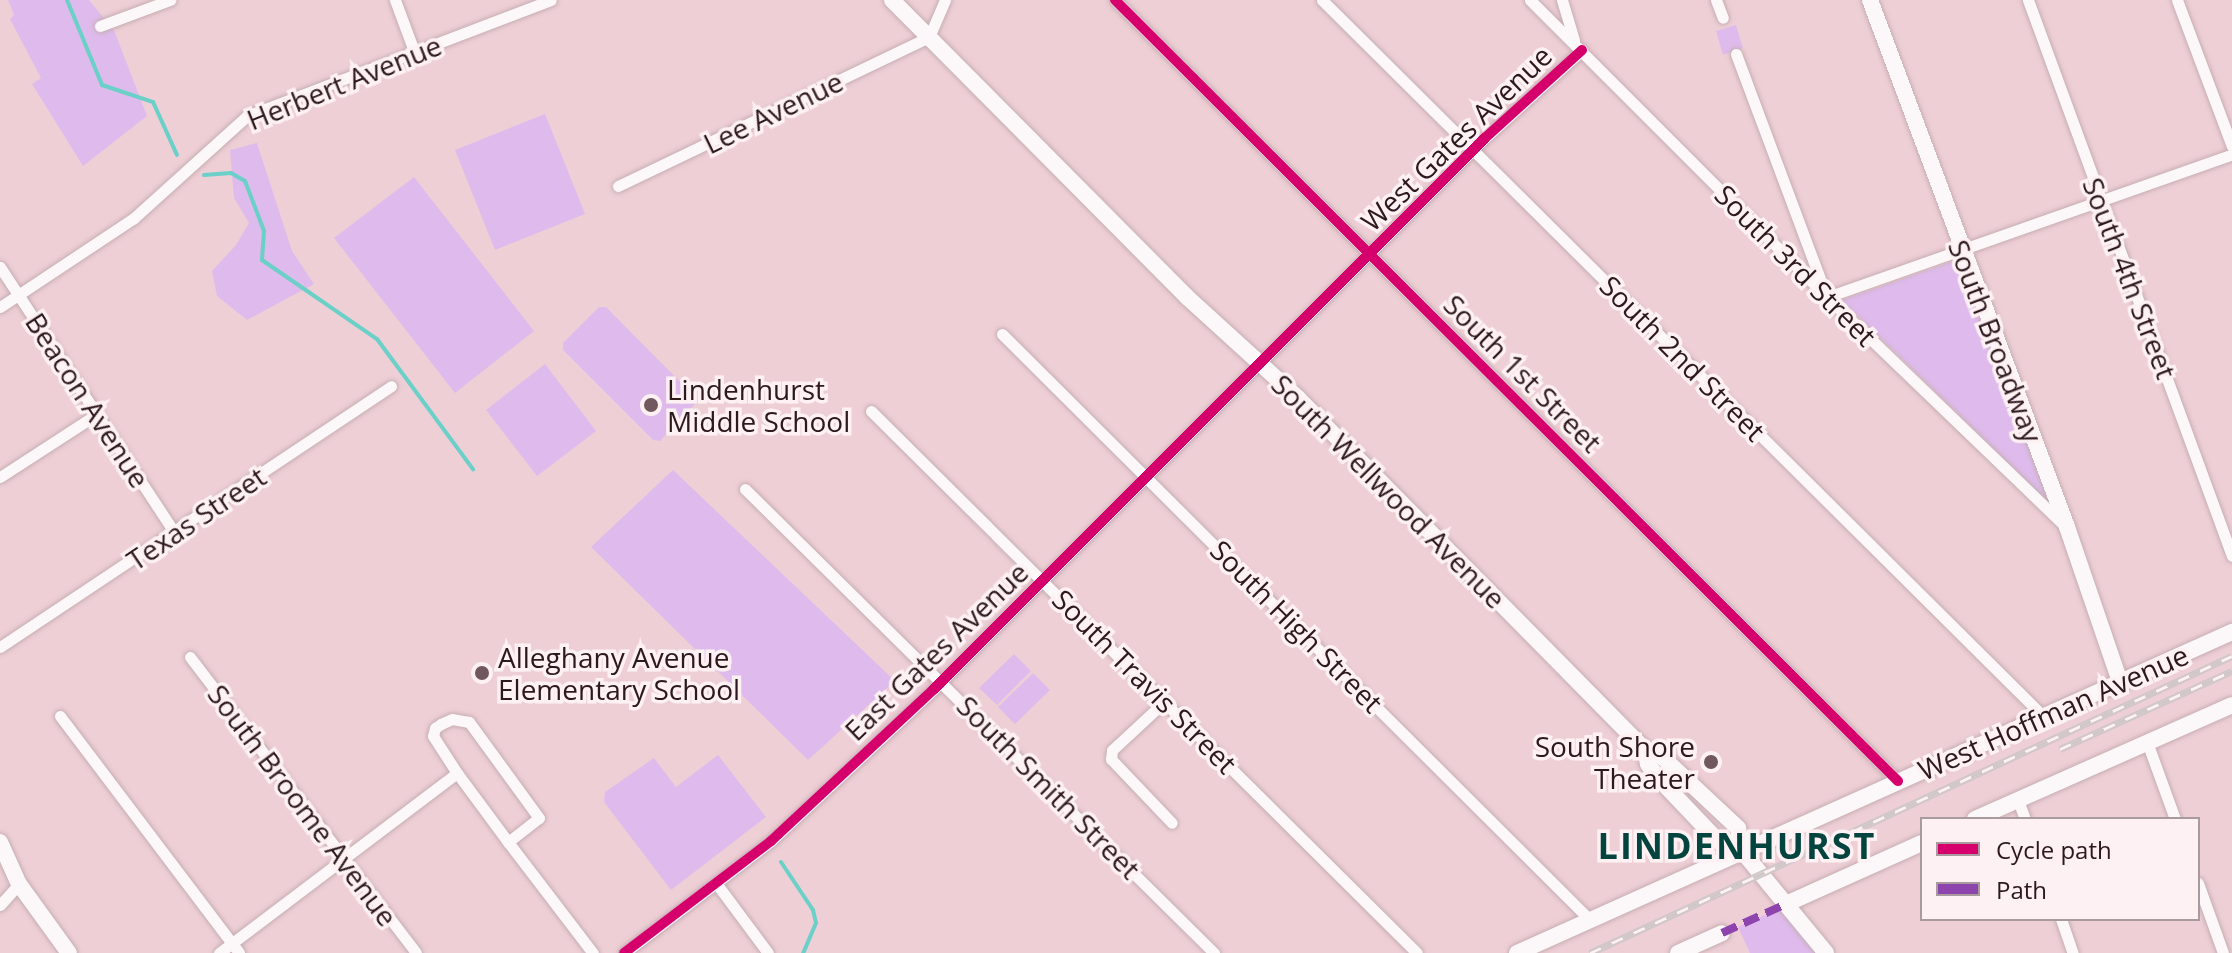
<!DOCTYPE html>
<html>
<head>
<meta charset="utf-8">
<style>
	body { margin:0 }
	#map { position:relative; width:2232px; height:953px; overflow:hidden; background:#eecfd6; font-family:"Open Sans",sans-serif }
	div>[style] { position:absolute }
	.green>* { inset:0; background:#debbec }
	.stream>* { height:4px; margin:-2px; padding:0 2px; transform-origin:2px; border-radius:2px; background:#6ad0c8 }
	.roads { filter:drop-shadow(0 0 2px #c6aeb3) drop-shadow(0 0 2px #c6aeb3) }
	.street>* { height:11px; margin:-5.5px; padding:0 5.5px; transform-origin:5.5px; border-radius:5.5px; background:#fcf8f9 }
	.secondary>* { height:16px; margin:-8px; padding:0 8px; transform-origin:8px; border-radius:8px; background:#fcf8f9 }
	.rail>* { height:7px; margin-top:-3.5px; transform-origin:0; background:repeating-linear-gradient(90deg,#fdf1f3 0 12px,#d0c7c9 0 24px); box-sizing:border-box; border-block:2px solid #d0c7c9 }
	.quiet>* { height:8px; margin-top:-4px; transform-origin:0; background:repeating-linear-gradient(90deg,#8e44ad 0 16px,transparent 0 24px) }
	.cycleway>* { height:10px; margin:-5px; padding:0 5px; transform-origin:5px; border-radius:5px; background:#d6006c }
	.dots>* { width:22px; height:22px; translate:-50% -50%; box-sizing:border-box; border:4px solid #fdf1f3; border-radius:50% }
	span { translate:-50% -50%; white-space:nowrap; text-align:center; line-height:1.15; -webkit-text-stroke:7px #fdf1f3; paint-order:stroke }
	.street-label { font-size:28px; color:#2c181d }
	.poi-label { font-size:28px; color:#2c181d }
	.left { translate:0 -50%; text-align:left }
	.right { translate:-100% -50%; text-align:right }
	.district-label { font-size:36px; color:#04443f; font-weight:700; letter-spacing:2px }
	.legend { position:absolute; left:1920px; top:817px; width:280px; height:104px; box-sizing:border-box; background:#fdf1f3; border:2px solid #a99a9d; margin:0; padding:10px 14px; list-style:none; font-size:24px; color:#2c181d }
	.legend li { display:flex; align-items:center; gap:16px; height:40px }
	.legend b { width:40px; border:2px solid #a99a9d }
</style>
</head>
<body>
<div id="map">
	<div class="green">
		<div style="clip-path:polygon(8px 0,89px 0,114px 30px,147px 116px,83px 166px,32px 84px,41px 78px,10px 19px,14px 15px)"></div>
		<div style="clip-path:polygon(1736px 25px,1743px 48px,1723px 55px,1716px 31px)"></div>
		<div style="clip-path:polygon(545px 114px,585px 214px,495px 250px,455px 150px)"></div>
		<div style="clip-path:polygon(257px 143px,292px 251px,314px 284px,247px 320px,217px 296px,212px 271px,236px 245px,249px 223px,234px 198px,230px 150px)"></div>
		<div style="clip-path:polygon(414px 177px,534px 331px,455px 393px,334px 238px)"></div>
		<div style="clip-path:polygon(1957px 260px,2054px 508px,1842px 300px)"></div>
		<div style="clip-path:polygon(599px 307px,606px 307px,696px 398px,696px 403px,660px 441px,653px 440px,563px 350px,563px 343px)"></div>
		<div style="clip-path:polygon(545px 364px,596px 431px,537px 476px,486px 410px)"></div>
		<div style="clip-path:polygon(673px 470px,895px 681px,808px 760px,591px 547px)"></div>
		<div style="clip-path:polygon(1014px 654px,1031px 671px,997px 705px,979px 688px)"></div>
		<div style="clip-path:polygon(1033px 673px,1050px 690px,1015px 724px,998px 707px)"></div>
		<div style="clip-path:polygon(718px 755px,766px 817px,671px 890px,604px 802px,605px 792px,654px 758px,676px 787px)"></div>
		<div style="clip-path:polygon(1785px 906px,1824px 953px,1750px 953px,1738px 927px)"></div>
	</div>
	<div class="stream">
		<div style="left:67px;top:0;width:92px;rotate:67.6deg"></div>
		<div style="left:102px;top:85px;width:54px;rotate:18.4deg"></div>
		<div style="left:153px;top:102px;width:58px;rotate:65.6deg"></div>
		<div style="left:204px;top:175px;width:27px;rotate:-4deg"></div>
		<div style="left:231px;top:173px;width:16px;rotate:30deg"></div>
		<div style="left:245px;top:181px;width:53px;rotate:69.2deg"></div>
		<div style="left:264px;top:231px;width:29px;rotate:94deg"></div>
		<div style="left:262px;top:260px;width:140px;rotate:34.5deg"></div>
		<div style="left:377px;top:339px;width:162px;rotate:53.6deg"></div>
		<div style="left:781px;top:862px;width:58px;rotate:56.3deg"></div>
		<div style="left:813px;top:910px;width:13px;rotate:77deg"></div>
		<div style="left:816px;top:923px;width:33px;rotate:113deg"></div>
	</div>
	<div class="roads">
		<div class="street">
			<div style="left:395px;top:0;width:54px;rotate:69.6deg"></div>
			<div style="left:1115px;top:0;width:1106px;rotate:44.93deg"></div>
			<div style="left:1322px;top:0;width:1018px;rotate:44.8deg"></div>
			<div style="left:1530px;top:0;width:420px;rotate:45deg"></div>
			<div style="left:1827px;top:297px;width:327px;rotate:43.9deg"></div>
			<div style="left:1562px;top:0;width:42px;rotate:73.3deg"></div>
			<div style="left:1716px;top:0;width:19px;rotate:69deg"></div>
			<div style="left:2028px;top:0;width:592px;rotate:69.85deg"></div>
			<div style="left:2177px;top:0;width:156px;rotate:69.4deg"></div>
			<div style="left:100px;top:26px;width:75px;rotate:-20.4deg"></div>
			<div style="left:1736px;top:54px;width:259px;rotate:69.5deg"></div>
			<div style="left:1827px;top:297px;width:430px;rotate:-19.4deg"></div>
			<div style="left:618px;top:186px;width:345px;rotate:-25.6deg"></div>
			<div style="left:929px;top:37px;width:40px;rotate:-66.6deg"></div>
			<div style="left:0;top:267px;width:318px;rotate:56.7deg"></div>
			<div style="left:0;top:307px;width:161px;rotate:-33.6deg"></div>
			<div style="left:134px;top:218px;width:152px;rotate:-42.1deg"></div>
			<div style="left:247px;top:116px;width:325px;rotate:-20.9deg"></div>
			<div style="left:1002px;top:334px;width:830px;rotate:44.9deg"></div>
			<div style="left:871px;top:411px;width:769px;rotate:44.79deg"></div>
			<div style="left:0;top:477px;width:116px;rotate:-33deg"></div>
			<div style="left:745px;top:489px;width:660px;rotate:44.69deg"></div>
			<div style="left:0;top:647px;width:470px;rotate:-33.7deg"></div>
			<div style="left:190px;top:657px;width:372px;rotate:52.6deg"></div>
			<div style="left:1165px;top:701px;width:72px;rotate:137.2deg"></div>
			<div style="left:1112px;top:750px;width:9px;rotate:96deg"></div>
			<div style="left:1111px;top:759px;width:88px;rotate:46.4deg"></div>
			<div style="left:60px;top:716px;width:297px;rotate:52.9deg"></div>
			<div style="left:2147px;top:742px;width:82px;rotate:70deg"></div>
			<div style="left:2018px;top:800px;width:20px;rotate:70deg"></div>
			<div style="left:508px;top:842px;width:39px;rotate:-38deg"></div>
			<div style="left:539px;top:818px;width:119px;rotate:-126.1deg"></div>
			<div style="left:469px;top:722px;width:17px;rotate:-170deg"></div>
			<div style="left:452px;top:719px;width:12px;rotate:156deg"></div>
			<div style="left:441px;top:724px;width:7px;rotate:146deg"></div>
			<div style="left:435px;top:728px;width:8px;rotate:104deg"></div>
			<div style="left:433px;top:736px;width:44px;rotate:57deg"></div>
			<div style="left:457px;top:773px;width:86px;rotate:53.5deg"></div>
			<div style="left:508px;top:842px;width:140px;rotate:52.6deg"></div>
			<div style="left:716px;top:883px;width:87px;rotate:53.4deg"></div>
			<div style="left:2198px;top:883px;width:74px;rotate:70.3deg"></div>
			<div style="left:0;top:905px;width:28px;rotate:-48deg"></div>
			<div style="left:2061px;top:919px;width:36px;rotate:71deg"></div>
			<div style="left:219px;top:953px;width:298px;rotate:-37.1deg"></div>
			<div style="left:624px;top:953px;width:185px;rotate:-37.3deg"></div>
			<div style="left:771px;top:841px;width:223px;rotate:-43deg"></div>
			<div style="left:934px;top:689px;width:779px;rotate:-45deg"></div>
			<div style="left:1485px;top:138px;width:131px;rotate:-42.2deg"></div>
		</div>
		<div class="secondary">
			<div style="left:892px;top:0;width:419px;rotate:45.2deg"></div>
			<div style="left:1187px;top:297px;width:150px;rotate:42.3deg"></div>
			<div style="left:1298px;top:398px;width:494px;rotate:45.4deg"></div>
			<div style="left:1645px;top:750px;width:15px;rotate:16deg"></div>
			<div style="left:1659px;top:754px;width:108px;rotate:43.1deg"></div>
			<div style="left:1738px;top:828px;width:23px;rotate:80deg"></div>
			<div style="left:1870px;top:0;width:563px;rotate:69.5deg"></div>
			<div style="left:2067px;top:527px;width:164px;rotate:71.1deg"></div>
			<div style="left:1645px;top:750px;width:14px;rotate:78deg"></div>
			<div style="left:1648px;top:764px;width:19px;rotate:54deg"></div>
			<div style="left:1659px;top:779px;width:86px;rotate:46.4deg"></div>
			<div style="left:1718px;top:841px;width:26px;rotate:23deg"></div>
			<div style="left:1742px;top:851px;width:132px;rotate:50.5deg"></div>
			<div style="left:1975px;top:819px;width:281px;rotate:-23.9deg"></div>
			<div style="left:0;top:842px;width:46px;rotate:65.7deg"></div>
			<div style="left:19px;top:884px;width:85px;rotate:54.1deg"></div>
			<div style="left:1786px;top:904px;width:149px;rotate:-24.2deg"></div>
			<div style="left:1517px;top:953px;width:784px;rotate:-24.18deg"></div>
			<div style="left:1678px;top:953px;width:48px;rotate:-24.4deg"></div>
		</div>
	</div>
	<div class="rail">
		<div style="left:2060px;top:749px;width:189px;rotate:-24.4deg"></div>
		<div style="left:1590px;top:953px;width:707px;rotate:-24.83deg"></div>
	</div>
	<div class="quiet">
		<div style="left:1722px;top:933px;width:70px;rotate:-24.4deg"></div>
	</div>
	<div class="cycleway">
		<div style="left:1115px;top:0;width:1106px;rotate:44.93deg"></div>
		<div style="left:624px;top:953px;width:185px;rotate:-37.3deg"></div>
		<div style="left:771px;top:841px;width:223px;rotate:-43deg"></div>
		<div style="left:934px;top:689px;width:779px;rotate:-45deg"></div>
		<div style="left:1485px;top:138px;width:131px;rotate:-42.2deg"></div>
	</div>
	<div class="dots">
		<div style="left:651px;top:405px;background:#70585e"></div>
		<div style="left:482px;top:673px;background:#70585e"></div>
		<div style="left:1711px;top:762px;background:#70585e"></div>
	</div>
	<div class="street-label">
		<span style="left:344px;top:82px;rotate:-22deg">Herbert Avenue</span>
		<span style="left:773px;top:112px;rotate:-26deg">Lee Avenue</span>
		<span style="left:1456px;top:138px;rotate:-44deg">West Gates Avenue</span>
		<span style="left:1796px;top:265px;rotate:45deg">South 3rd Street</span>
		<span style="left:2130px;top:278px;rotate:69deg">South 4th Street</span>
		<span style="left:1996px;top:341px;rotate:69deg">South Broadway</span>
		<span style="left:1683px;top:358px;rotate:45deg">South 2nd Street</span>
		<span style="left:1523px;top:373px;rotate:45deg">South 1st Street</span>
		<span style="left:88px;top:400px;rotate:57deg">Beacon Avenue</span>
		<span style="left:1389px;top:491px;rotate:45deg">South Wellwood Avenue</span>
		<span style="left:196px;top:518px;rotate:-34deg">Texas Street</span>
		<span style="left:1297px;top:626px;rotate:45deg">South High Street</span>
		<span style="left:936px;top:651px;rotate:-44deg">East Gates Avenue</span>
		<span style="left:1145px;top:681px;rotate:45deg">South Travis Street</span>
		<span style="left:2053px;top:712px;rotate:-24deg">West Hoffman Avenue</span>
		<span style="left:1049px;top:787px;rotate:45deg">South Smith Street</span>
		<span style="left:303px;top:805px;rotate:53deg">South Broome Avenue</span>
	</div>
	<div class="poi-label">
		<span class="left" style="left:667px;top:405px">Lindenhurst<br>Middle School</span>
		<span class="left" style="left:498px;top:673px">Alleghany Avenue<br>Elementary School</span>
		<span class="right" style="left:1695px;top:762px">South Shore<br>Theater</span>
	</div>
	<div class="district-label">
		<span style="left:1737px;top:846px">LINDENHURST</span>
	</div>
	<ul class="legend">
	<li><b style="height:10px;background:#d6006c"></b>Cycle path</li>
	<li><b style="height:10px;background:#8e44ad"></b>Path</li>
	</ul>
</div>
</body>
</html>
